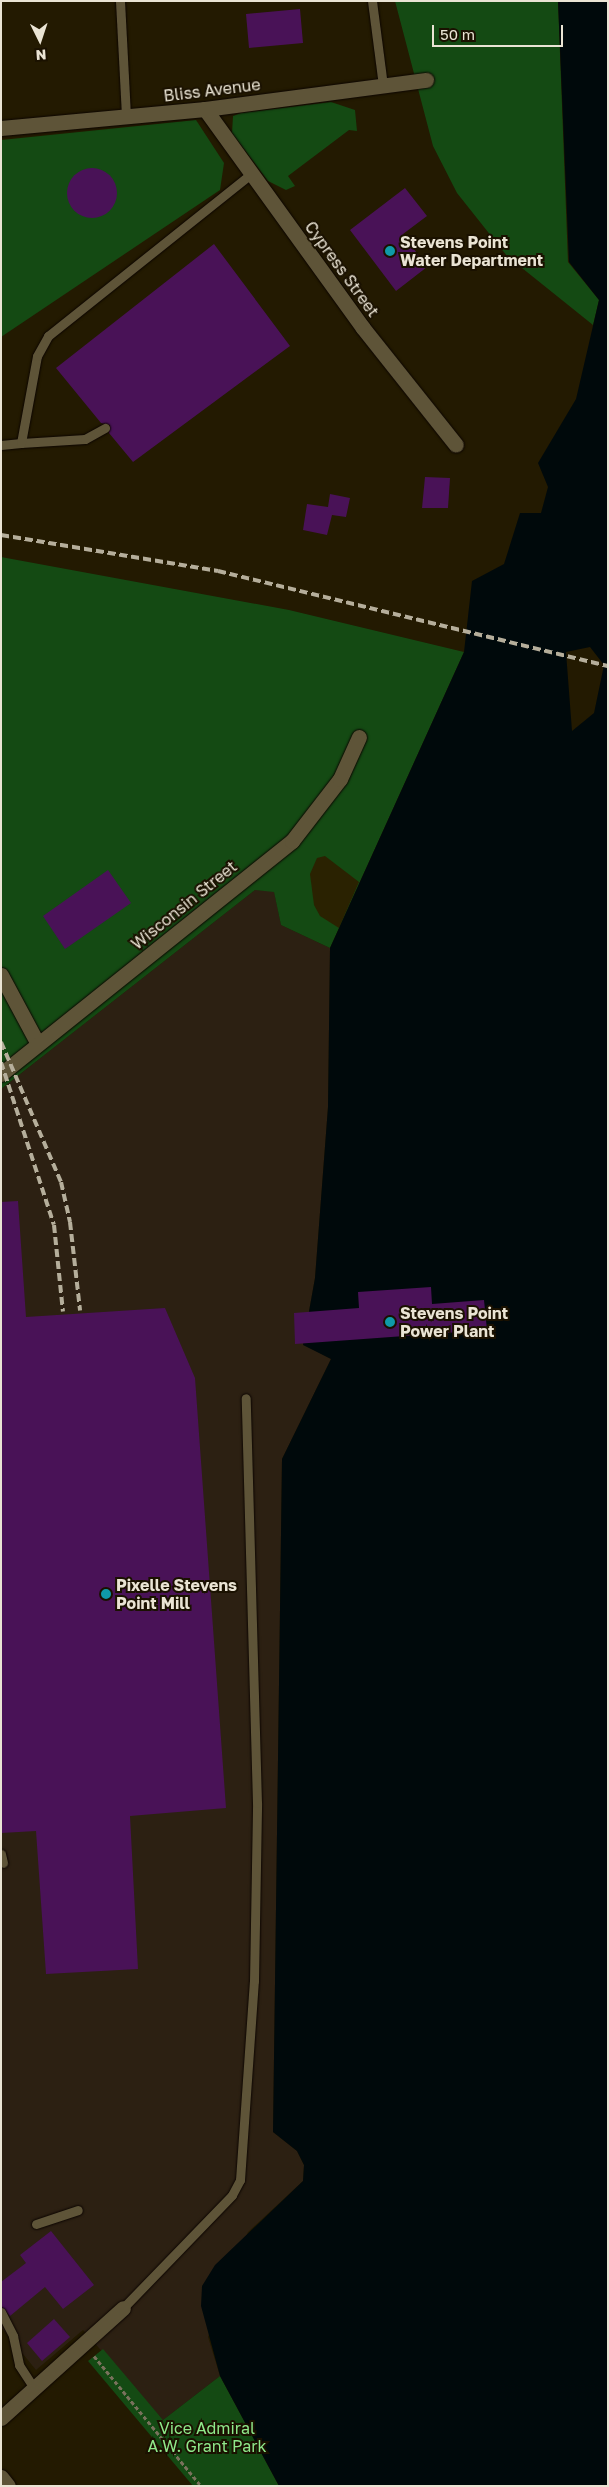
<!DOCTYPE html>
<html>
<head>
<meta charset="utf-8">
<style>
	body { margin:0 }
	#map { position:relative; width:609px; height:2487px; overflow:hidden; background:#231a01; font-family:"Golos Text",sans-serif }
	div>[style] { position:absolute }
	.industrial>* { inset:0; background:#2c2012 }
	.green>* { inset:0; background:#144a13 }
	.sand>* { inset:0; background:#2a2201 }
	.water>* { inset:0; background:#00090b }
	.building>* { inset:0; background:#491257 }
	.round { border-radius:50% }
	.path>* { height:3px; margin-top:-1.5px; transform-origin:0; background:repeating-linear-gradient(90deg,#79715c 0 4px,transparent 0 6.5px) }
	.roads { filter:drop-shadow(0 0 1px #0c0500) drop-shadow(0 0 1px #0c0500) }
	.lane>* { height:9px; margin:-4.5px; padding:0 4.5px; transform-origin:4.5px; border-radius:4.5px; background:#5e5438 }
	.street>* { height:15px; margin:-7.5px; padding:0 7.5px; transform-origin:7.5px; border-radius:7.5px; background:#5e5438 }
	.secondary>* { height:15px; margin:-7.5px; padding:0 7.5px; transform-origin:7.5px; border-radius:7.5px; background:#5e5438 }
	.rail>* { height:4px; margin-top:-2px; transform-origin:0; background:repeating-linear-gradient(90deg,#b5ae9b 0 8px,transparent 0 12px) }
	.dots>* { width:14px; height:14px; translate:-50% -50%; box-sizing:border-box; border:2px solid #1a1100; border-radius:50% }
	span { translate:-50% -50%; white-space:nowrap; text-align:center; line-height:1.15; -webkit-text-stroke:4px #1a1100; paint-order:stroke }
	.street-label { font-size:16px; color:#eae4d4 }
	.poi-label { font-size:16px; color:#eae4d4; font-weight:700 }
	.left { translate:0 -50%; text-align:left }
	.park-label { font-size:16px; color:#8fe98a }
	.frame { position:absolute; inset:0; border:2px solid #eae4d4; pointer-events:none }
	.north { position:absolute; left:15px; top:15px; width:50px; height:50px; -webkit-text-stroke:4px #1a1100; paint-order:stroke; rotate:176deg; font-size:14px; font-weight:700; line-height:20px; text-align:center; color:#eae4d4 }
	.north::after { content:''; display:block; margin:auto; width:18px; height:22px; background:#eae4d4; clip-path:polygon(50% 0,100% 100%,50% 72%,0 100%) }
	.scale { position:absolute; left:432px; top:25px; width:131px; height:22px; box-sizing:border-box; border:2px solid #eae4d4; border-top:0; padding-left:6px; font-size:15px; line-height:18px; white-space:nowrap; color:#eae4d4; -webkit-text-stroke:4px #1a1100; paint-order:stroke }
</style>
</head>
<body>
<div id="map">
	<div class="industrial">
		<div style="clip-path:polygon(255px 890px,274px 891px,281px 925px,330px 948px,328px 1107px,315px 1278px,303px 1344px,331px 1359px,282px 1459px,273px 2132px,297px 2151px,304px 2165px,303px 2181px,248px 2232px,208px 2337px,220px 2376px,163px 2420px,83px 2330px,36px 2370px,1px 2327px,1px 1089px)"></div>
	</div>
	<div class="green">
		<div style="clip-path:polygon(395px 1px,558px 1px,568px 262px,599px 300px,593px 325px,507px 256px,457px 193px,433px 146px)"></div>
		<div style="clip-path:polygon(331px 102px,355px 110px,357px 131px,349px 130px,288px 176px,295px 186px,286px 190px,268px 181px,232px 133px,233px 116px,241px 113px)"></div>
		<div style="clip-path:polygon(196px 120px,224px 163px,220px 190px,1px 337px,1px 140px)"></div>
		<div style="clip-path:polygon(1px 557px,289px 610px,464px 652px,330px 948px,281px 925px,274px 892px,255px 890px,1px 1089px)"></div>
		<div style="clip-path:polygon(103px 2349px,163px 2420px,220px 2376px,279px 2486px,193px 2486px,88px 2361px)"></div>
	</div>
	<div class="sand">
		<div style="clip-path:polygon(325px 856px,359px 882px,339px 928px,320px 916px,314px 905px,310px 874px,317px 858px)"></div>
	</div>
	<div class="water">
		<div style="clip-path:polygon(evenodd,558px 1px,608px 1px,608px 2486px,279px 2486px,220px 2376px,201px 2306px,202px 2286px,215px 2265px,303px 2181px,304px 2165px,297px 2151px,273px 2132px,282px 1459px,331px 1359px,303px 1345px,315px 1278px,328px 1107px,330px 948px,464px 652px,472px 581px,504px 564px,520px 513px,541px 513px,548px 487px,538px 463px,576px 399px,599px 300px,569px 262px,558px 1px,590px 647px,604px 665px,594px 713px,572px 731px,566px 652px,590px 647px)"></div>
	</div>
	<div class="building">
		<div style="clip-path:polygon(300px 9px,303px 43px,249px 48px,246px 14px)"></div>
		<div class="round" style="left:67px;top:168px;width:50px;height:50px"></div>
		<div style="clip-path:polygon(405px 188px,427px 216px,403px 234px,427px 267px,396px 291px,350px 230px)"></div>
		<div style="clip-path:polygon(214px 244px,290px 346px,133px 462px,109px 433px,110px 425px,101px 423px,56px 368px)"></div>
		<div style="clip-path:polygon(425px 477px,450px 478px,448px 508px,422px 508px)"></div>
		<div style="clip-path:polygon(330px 494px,350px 498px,346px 517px,332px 515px,327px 535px,303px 530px,307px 504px,328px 507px)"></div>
		<div style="clip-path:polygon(108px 870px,131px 903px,65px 949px,43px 916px)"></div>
		<div style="clip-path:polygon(18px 1201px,26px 1317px,165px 1308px,195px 1378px,226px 1808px,130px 1816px,138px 1969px,46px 1974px,36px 1831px,1px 1833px,1px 1202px)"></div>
		<div style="clip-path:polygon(431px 1287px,432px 1304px,484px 1300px,487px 1330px,295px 1344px,294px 1313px,359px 1308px,358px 1292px)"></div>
		<div style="clip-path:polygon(51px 2231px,94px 2285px,63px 2309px,45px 2287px,10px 2316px,1px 2306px,1px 2282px,26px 2263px,20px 2255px)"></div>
		<div style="clip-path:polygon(54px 2319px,70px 2337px,42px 2361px,27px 2343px)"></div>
	</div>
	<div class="path">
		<div style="left:94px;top:2356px;width:168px;rotate:50.5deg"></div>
	</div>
	<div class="roads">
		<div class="lane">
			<div style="left:120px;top:1px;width:116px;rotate:87deg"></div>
			<div style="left:372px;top:1px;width:86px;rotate:82.6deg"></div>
			<div style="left:21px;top:443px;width:64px;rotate:-3.6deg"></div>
			<div style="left:85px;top:439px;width:23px;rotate:-29deg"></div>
			<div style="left:1px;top:445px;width:20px;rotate:-6deg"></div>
			<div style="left:21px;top:443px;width:88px;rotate:-79.6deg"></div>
			<div style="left:37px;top:356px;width:23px;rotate:-61deg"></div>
			<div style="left:48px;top:336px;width:260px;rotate:-38.6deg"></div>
			<div style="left:1px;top:1854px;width:9px;rotate:77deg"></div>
			<div style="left:36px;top:2224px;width:44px;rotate:-18.4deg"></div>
			<div style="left:123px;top:2308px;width:157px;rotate:-46deg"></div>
			<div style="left:232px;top:2195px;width:17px;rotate:-62deg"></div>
			<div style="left:240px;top:2180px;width:199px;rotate:-86deg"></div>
			<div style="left:254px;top:1981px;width:178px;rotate:-89deg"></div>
			<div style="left:257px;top:1803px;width:405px;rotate:-91.6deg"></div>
			<div style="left:1px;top:2312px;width:27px;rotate:63deg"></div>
			<div style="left:13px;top:2336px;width:30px;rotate:78deg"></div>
			<div style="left:19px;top:2365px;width:27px;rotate:57deg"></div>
		</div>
		<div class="street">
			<div style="left:205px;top:109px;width:270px;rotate:54.2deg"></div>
			<div style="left:363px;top:328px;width:149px;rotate:51.5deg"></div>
			<div style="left:1px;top:128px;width:205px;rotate:-5.3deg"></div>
			<div style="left:205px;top:109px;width:223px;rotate:-7.5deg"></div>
			<div style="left:1px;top:975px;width:78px;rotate:61.8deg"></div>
			<div style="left:1px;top:1074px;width:373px;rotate:-38.7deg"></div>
			<div style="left:292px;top:841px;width:78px;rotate:-52.3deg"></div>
			<div style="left:340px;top:779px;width:46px;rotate:-65.7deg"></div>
			<div style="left:1px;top:2418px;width:164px;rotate:-42deg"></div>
		</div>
		<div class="secondary">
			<div style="left:1px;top:2477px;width:11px;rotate:52deg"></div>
		</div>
	</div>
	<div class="rail">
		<div style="left:1px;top:535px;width:220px;rotate:9.4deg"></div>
		<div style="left:218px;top:571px;width:401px;rotate:13.7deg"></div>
		<div style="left:1px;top:1042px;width:152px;rotate:66.8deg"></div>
		<div style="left:61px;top:1182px;width:41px;rotate:77.3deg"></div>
		<div style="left:70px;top:1222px;width:89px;rotate:83.5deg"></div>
		<div style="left:1px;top:1062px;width:171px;rotate:72deg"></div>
		<div style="left:54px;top:1225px;width:87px;rotate:84.1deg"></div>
	</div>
	<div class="dots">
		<div style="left:390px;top:251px;background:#0f9aa8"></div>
		<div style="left:390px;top:1322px;background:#0f9aa8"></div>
		<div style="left:106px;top:1594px;background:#0f9aa8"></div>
	</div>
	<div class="street-label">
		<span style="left:212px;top:90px;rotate:-7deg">Bliss Avenue</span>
		<span style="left:342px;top:269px;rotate:54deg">Cypress Street</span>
		<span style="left:184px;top:905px;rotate:-39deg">Wisconsin Street</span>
	</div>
	<div class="poi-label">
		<span class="left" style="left:400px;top:251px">Stevens Point<br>Water Department</span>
		<span class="left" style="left:400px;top:1322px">Stevens Point<br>Power Plant</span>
		<span class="left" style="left:116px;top:1594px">Pixelle Stevens<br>Point Mill</span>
	</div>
	<div class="park-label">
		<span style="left:207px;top:2437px">Vice Admiral<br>A.W. Grant Park</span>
	</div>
	<div class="frame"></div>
	<div class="north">N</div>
	<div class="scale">50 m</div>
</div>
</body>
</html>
